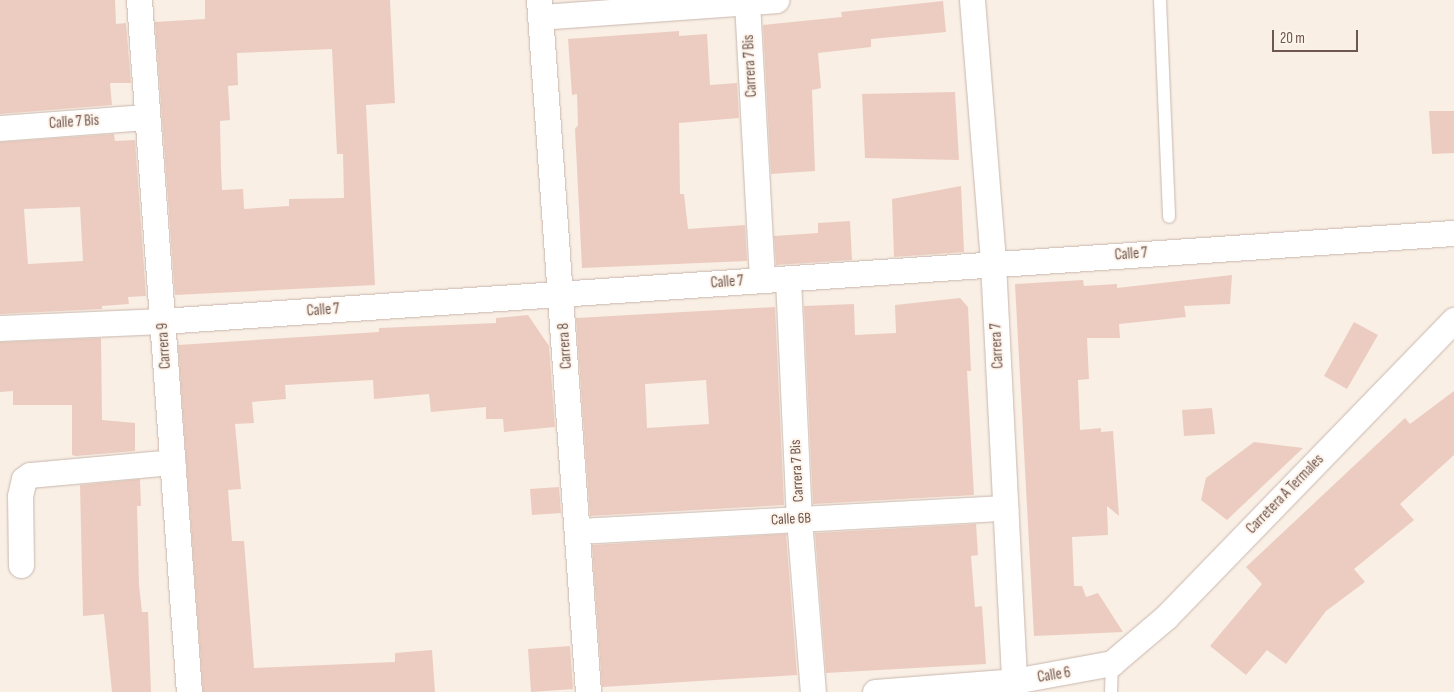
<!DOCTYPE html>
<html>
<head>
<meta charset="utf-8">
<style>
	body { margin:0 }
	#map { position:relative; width:1454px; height:692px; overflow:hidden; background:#f9efe5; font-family:"Sofia Sans Condensed",sans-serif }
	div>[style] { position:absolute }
	.building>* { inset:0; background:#ecccc0 }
	.roads { filter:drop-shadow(0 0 1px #c9b7ad) drop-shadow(0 0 1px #c9b7ad) }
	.service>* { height:12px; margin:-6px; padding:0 6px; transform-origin:6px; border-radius:6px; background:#fff }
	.minor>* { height:25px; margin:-12.5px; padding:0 12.5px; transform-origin:12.5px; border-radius:12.5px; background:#fff }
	span { translate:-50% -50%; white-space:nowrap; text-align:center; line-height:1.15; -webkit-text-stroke:4px #fdf4eb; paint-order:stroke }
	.street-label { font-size:15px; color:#6f564e }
	.scale { position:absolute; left:1272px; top:30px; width:86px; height:22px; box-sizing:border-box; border:2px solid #6f564e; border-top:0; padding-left:6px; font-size:15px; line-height:18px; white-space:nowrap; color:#6f564e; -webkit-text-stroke:4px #fdf4eb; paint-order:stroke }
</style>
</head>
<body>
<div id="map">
	<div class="building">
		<div style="clip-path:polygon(0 0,115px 0,116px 24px,126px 23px,131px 83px,110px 83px,112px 105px,0 114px)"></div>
		<div style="clip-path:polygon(evenodd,205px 0,390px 0,395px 103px,366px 105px,375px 285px,175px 295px,155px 22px,205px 19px,205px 0,332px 49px,337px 154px,343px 154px,344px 198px,289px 199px,289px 206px,244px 209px,243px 189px,222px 190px,221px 168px,220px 121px,230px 120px,228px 86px,238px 85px,237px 53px,332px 49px)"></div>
		<div style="clip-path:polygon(943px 1px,946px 32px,871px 39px,871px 47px,818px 53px,821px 88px,812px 90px,815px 171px,771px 174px,763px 25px,842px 17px,841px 12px)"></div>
		<div style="clip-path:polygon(679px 31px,679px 36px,707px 34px,710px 85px,737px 83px,739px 118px,679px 123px,680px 194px,684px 194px,688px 229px,745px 225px,747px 261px,582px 268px,575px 129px,578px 125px,577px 94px,572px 95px,568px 39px)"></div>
		<div style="clip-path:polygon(955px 92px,959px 160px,865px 158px,862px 94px)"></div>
		<div style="clip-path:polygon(1429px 111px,1454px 111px,1454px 153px,1432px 154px)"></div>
		<div style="clip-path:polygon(evenodd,114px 134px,115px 141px,135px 140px,146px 296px,128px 297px,129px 304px,102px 306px,102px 309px,0 314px,0 142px,114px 134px,80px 207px,83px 261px,28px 264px,24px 209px,80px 207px)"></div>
		<div style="clip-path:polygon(961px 186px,964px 252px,894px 257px,892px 199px)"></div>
		<div style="clip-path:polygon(850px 221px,852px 260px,776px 265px,774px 236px,818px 233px,818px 223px)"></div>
		<div style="clip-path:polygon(1232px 275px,1230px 304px,1184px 306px,1186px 317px,1119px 324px,1120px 338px,1087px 338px,1089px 379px,1078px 380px,1080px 430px,1101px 428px,1101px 432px,1113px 431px,1119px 516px,1107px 506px,1108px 535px,1072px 537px,1074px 586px,1082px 586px,1086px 597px,1098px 593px,1123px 632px,1034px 636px,1015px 284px,1083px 280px,1084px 286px,1117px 284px,1117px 288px)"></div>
		<div style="clip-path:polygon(960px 298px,968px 307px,971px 371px,967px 371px,974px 495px,813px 504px,804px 306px,854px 304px,855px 335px,896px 333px,895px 305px)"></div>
		<div style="clip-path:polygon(evenodd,775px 307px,784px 505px,590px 516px,576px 318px,775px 307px,706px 380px,709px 424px,647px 428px,645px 384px,706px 380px)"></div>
		<div style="clip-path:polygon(528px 315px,549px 346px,555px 427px,504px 432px,503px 419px,486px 419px,486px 407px,431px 412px,429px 394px,374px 399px,373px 380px,285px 385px,286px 399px,252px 402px,254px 423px,235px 424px,241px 489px,228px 490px,232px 541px,244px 541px,254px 668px,395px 662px,395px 653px,432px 650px,435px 692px,203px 692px,178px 345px,379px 332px,379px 328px,496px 323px,496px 318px)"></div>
		<div style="clip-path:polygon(1354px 322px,1378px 335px,1347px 389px,1324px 376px)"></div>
		<div style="clip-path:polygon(101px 338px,102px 420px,135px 423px,135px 451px,76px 456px,72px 455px,72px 405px,13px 405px,13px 391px,0 392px,0 342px)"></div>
		<div style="clip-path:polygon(1454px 391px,1454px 455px,1400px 504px,1414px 520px,1354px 569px,1365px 582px,1326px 611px,1286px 664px,1267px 650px,1246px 675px,1210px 646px,1262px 584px,1246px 567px,1405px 418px,1410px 424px)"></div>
		<div style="clip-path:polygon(1212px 408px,1215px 434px,1184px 436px,1182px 410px)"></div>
		<div style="clip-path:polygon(1254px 442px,1303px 448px,1227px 520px,1201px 500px,1206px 478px)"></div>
		<div style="clip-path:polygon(140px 479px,141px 506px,137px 506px,139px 585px,142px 612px,148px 612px,151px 692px,112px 692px,104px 614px,83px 616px,80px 485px)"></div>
		<div style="clip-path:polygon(559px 487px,561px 513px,532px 515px,530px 489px)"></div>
		<div style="clip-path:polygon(976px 524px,978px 555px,971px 556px,975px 607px,982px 606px,986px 664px,826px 673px,815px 533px)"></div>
		<div style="clip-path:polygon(786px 534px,797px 675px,602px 687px,592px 545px)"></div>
		<div style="clip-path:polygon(570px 646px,573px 689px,531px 692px,528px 649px)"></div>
	</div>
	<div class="roads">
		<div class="service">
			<div style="left:1160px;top:0;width:217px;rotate:87.6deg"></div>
			<div style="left:1111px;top:692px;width:29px;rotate:-88deg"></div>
		</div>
		<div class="minor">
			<div style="left:139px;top:0;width:694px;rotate:85.87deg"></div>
			<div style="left:539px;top:0;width:694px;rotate:85.95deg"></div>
			<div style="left:972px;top:0;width:264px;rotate:85.4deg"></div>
			<div style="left:993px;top:263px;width:430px;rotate:87.1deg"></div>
			<div style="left:747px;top:2px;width:277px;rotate:86.9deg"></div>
			<div style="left:540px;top:17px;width:237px;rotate:-4.1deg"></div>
			<div style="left:0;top:128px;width:147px;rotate:-4.3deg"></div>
			<div style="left:788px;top:279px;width:240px;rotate:87.4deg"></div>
			<div style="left:799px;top:519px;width:174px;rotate:85.4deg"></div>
			<div style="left:0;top:328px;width:162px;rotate:-2.5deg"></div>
			<div style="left:162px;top:321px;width:1295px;rotate:-3.9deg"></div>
			<div style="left:577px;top:531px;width:429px;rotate:-3.1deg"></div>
			<div style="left:21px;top:565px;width:69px;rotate:-90.8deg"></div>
			<div style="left:20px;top:496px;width:17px;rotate:-77deg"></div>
			<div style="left:24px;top:479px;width:7px;rotate:-34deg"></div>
			<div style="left:30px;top:475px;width:143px;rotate:-5.2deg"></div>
			<div style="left:875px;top:692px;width:139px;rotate:-4.5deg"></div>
			<div style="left:1014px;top:681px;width:100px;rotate:-10.4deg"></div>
			<div style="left:1112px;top:663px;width:71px;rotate:-40.4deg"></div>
			<div style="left:1166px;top:617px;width:414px;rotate:-45.9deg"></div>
		</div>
	</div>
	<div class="street-label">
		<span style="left:750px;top:66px;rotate:-93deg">Carrera 7 Bis</span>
		<span style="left:74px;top:122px;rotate:-4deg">Calle 7 Bis</span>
		<span style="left:1131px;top:254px;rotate:-4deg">Calle 7</span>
		<span style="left:727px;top:282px;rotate:-4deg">Calle 7</span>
		<span style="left:323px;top:310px;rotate:-4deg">Calle 7</span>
		<span style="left:164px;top:346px;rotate:-94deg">Carrera 9</span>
		<span style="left:565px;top:346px;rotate:-94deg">Carrera 8</span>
		<span style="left:997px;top:346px;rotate:-93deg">Carrera 7</span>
		<span style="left:797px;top:471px;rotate:-93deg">Carrera 7 Bis</span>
		<span style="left:1285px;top:494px;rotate:-46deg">Carretera A Termales</span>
		<span style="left:791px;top:519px;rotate:-3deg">Calle 6B</span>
		<span style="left:1054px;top:675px;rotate:-9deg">Calle 6</span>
	</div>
	<div class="scale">20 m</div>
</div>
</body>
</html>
